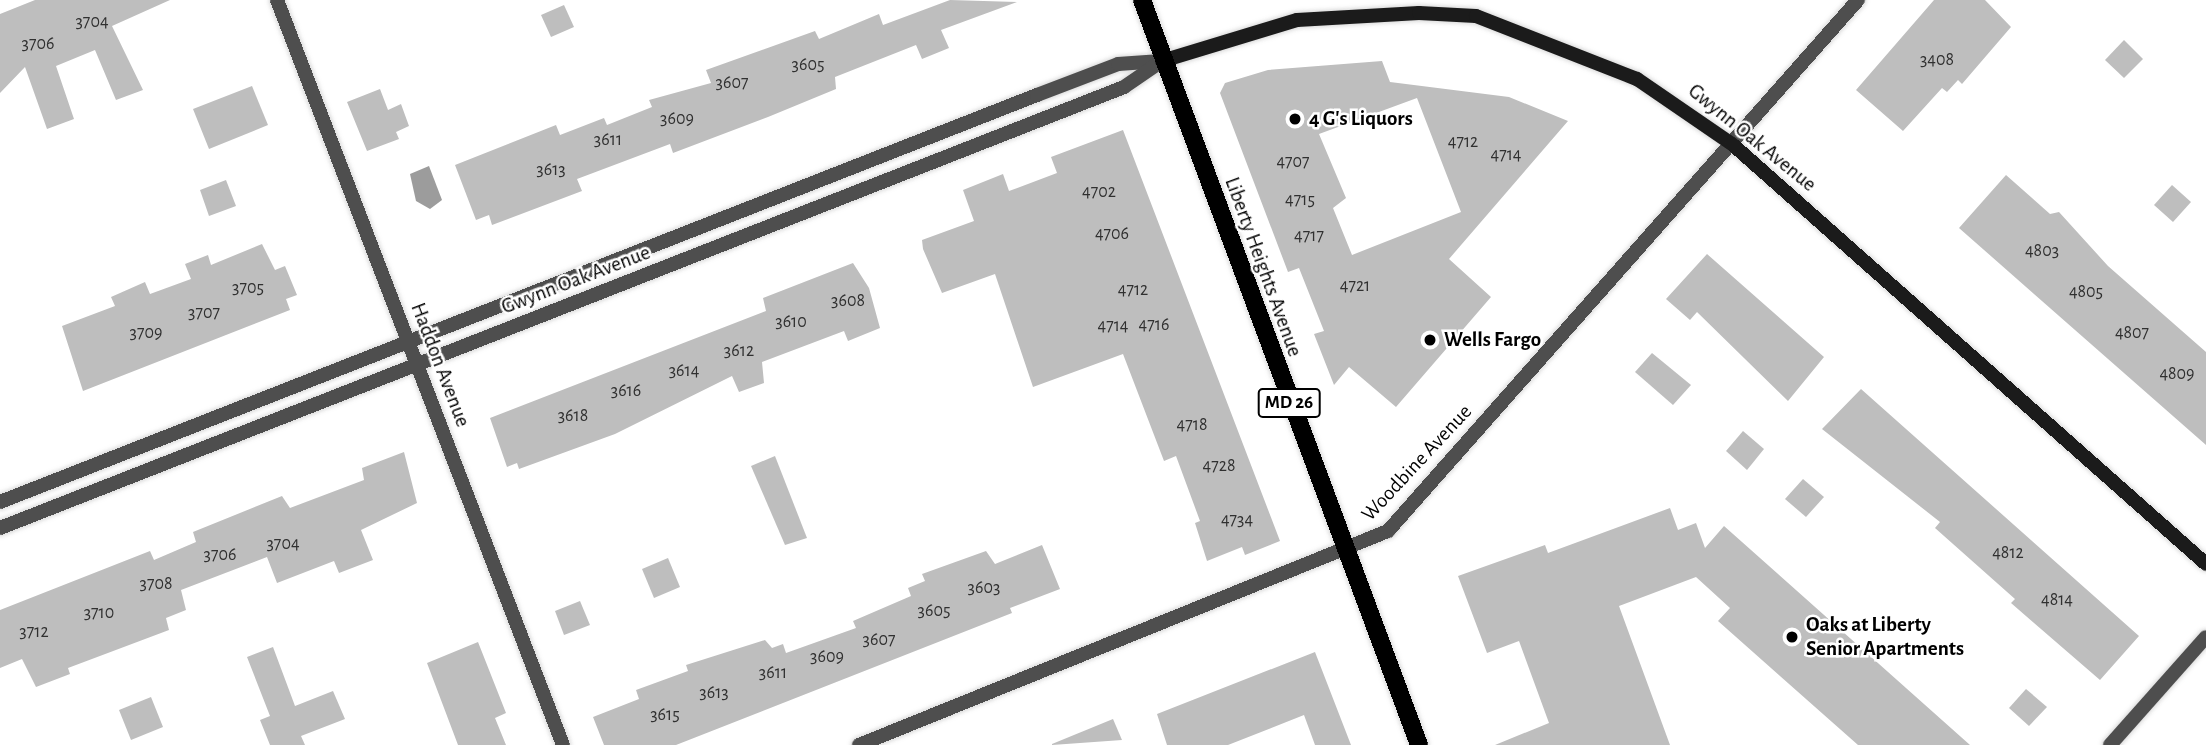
<!DOCTYPE html>
<html>
<head>
<meta charset="utf-8">
<style>
	body { margin:0 }
	#map { position:relative; width:2206px; height:745px; overflow:hidden; background:#fff; font-family:"Alegreya Sans",sans-serif }
	div>[style] { position:absolute }
	.water>* { inset:0; background:#9c9c9c }
	.building>* { inset:0; background:#bebebe }
	.roads { filter:drop-shadow(0 0 2px #dbdbdb) drop-shadow(0 0 2px #dbdbdb) }
	.minor>* { height:14px; margin:-7px; padding:0 7px; transform-origin:7px; border-radius:7px; background:#4e4e4e }
	.tertiary>* { height:14px; margin:-7px; padding:0 7px; transform-origin:7px; border-radius:7px; background:#4e4e4e }
	.secondary>* { height:14px; margin:-7px; padding:0 7px; transform-origin:7px; border-radius:7px; background:#1b1b1b }
	.primary>* { height:18px; margin:-9px; padding:0 9px; transform-origin:9px; border-radius:9px; background:#000 }
	.dots>* { width:19px; height:19px; translate:-50% -50%; box-sizing:border-box; border:4px solid #fff; border-radius:50% }
	span { translate:-50% -50%; white-space:nowrap; text-align:center; line-height:1.15; -webkit-text-stroke:5px #fff; paint-order:stroke }
	.number-label { font-size:18px; color:#303030 }
	.number-label span { -webkit-text-stroke-width:0 }
	.shield-label span { padding:2px 5px; background:#fff; border:2px solid; border-radius:5px; -webkit-text-stroke-width:0 }
	.shield-label { font-size:19px; color:#000; font-weight:700 }
	.poi-label { font-size:21px; color:#000; font-weight:700 }
	.left { translate:0 -50%; text-align:left }
	.street-label { font-size:21px; color:#000 }
</style>
</head>
<body>
<div id="map">
	<div class="water">
		<div style="clip-path:polygon(429px 166px,442px 200px,430px 209px,416px 201px,410px 174px)"></div>
	</div>
	<div class="building">
		<div style="clip-path:polygon(35px 0,170px 0,112px 26px,143px 90px,116px 100px,95px 50px,56px 66px,74px 119px,47px 129px,25px 67px,0 93px,0 14px)"></div>
		<div style="clip-path:polygon(950px 0,1017px 2px,941px 30px,949px 48px,922px 59px,916px 45px,835px 77px,836px 89px,768px 117px,673px 153px,670px 144px,577px 179px,582px 191px,492px 225px,489px 215px,476px 220px,455px 165px,556px 125px,560px 135px,604px 118px,607px 125px,652px 107px,649px 100px,711px 83px,706px 70px,815px 31px,819px 39px,879px 14px,883px 25px)"></div>
		<div style="clip-path:polygon(1934px 0,1985px 0,2011px 27px,1962px 84px,1958px 80px,1947px 92px,1942px 88px,1903px 131px,1856px 90px)"></div>
		<div style="clip-path:polygon(564px 5px,574px 27px,551px 37px,541px 15px)"></div>
		<div style="clip-path:polygon(2124px 40px,2143px 59px,2124px 78px,2105px 60px)"></div>
		<div style="clip-path:polygon(evenodd,1382px 61px,1390px 82px,1509px 97px,1568px 121px,1449px 259px,1491px 297px,1396px 407px,1349px 367px,1334px 385px,1314px 334px,1324px 331px,1299px 268px,1288px 272px,1220px 93px,1225px 83px,1268px 70px,1382px 61px,1417px 98px,1461px 212px,1352px 255px,1333px 208px,1346px 198px,1319px 134px,1417px 98px)"></div>
		<div style="clip-path:polygon(252px 86px,268px 125px,209px 149px,193px 109px)"></div>
		<div style="clip-path:polygon(380px 89px,388px 110px,401px 104px,409px 126px,396px 132px,399px 139px,367px 151px,347px 102px)"></div>
		<div style="clip-path:polygon(1123px 130px,1280px 541px,1245px 555px,1242px 547px,1207px 561px,1195px 523px,1200px 521px,1176px 456px,1164px 461px,1123px 354px,1033px 387px,995px 274px,942px 293px,923px 249px,922px 240px,974px 221px,963px 190px,1003px 174px,1009px 191px,1057px 173px,1051px 157px)"></div>
		<div style="clip-path:polygon(2006px 175px,2050px 214px,2059px 212px,2108px 266px,2206px 352px,2206px 445px,1959px 228px)"></div>
		<div style="clip-path:polygon(226px 180px,236px 206px,209px 216px,200px 190px)"></div>
		<div style="clip-path:polygon(2172px 185px,2191px 202px,2173px 222px,2154px 205px)"></div>
		<div style="clip-path:polygon(262px 244px,275px 270px,285px 266px,297px 295px,286px 299px,290px 310px,83px 391px,62px 326px,115px 306px,111px 297px,145px 282px,150px 294px,191px 279px,185px 264px,208px 255px,211px 265px)"></div>
		<div style="clip-path:polygon(1707px 254px,1824px 357px,1788px 401px,1697px 312px,1690px 320px,1666px 299px)"></div>
		<div style="clip-path:polygon(853px 263px,869px 288px,880px 328px,848px 341px,844px 331px,762px 362px,764px 383px,739px 392px,732px 376px,615px 434px,519px 469px,517px 463px,507px 467px,490px 418px,766px 311px,763px 298px)"></div>
		<div style="clip-path:polygon(1652px 353px,1691px 385px,1673px 405px,1635px 372px)"></div>
		<div style="clip-path:polygon(1861px 389px,2139px 636px,2100px 680px,2011px 603px,2015px 599px,1935px 528px,1940px 522px,1822px 429px)"></div>
		<div style="clip-path:polygon(1743px 431px,1764px 449px,1747px 470px,1726px 451px)"></div>
		<div style="clip-path:polygon(404px 452px,417px 503px,361px 530px,373px 560px,339px 573px,334px 561px,277px 583px,267px 557px,181px 590px,186px 610px,166px 618px,169px 630px,68px 668px,70px 674px,36px 687px,22px 659px,0 668px,0 610px,150px 551px,154px 560px,196px 542px,193px 532px,282px 496px,290px 508px,364px 480px,362px 468px)"></div>
		<div style="clip-path:polygon(775px 456px,807px 538px,785px 545px,751px 466px)"></div>
		<div style="clip-path:polygon(1803px 479px,1824px 497px,1806px 517px,1785px 499px)"></div>
		<div style="clip-path:polygon(1670px 508px,1678px 530px,1696px 523px,1705px 548px,1724px 526px,1970px 745px,1858px 745px,1718px 621px,1730px 608px,1696px 577px,1619px 606px,1670px 745px,1495px 745px,1549px 723px,1519px 641px,1487px 653px,1458px 576px,1545px 545px,1548px 553px)"></div>
		<div style="clip-path:polygon(1042px 545px,1060px 589px,1010px 608px,1012px 613px,676px 745px,604px 745px,593px 717px,639px 699px,636px 690px,688px 671px,686px 665px,765px 640px,772px 648px,783px 644px,786px 653px,856px 628px,853px 621px,911px 596px,908px 588px,925px 581px,922px 574px,986px 551px,995px 564px)"></div>
		<div style="clip-path:polygon(668px 558px,680px 587px,654px 598px,642px 569px)"></div>
		<div style="clip-path:polygon(580px 601px,590px 625px,564px 635px,555px 611px)"></div>
		<div style="clip-path:polygon(478px 642px,506px 713px,495px 718px,506px 745px,458px 745px,427px 663px)"></div>
		<div style="clip-path:polygon(273px 647px,295px 706px,333px 691px,345px 719px,301px 736px,305px 745px,270px 745px,260px 720px,270px 716px,247px 657px)"></div>
		<div style="clip-path:polygon(1315px 652px,1351px 745px,1315px 745px,1304px 715px,1228px 745px,1167px 745px,1157px 714px)"></div>
		<div style="clip-path:polygon(2026px 689px,2047px 707px,2029px 726px,2009px 708px)"></div>
		<div style="clip-path:polygon(151px 697px,163px 727px,131px 740px,119px 710px)"></div>
		<div style="clip-path:polygon(1113px 719px,1122px 740px,1052px 745px,1052px 744px)"></div>
	</div>
	<div class="roads">
		<div class="minor">
			<div style="left:277px;top:0;width:798px;rotate:69deg"></div>
			<div style="left:859px;top:745px;width:571px;rotate:-22.03deg"></div>
			<div style="left:1388px;top:531px;width:709px;rotate:-48.49deg"></div>
			<div style="left:2110px;top:745px;width:144px;rotate:-48.4deg"></div>
		</div>
		<div class="tertiary">
			<div style="left:0;top:502px;width:1114px;rotate:-21.43deg"></div>
			<div style="left:1037px;top:95px;width:87px;rotate:-20.9deg"></div>
			<div style="left:1118px;top:64px;width:43px;rotate:-4deg"></div>
			<div style="left:0;top:528px;width:1207px;rotate:-21.42deg"></div>
			<div style="left:1124px;top:87px;width:46px;rotate:-34.4deg"></div>
		</div>
		<div class="secondary">
			<div style="left:1162px;top:61px;width:141px;rotate:-16.9deg"></div>
			<div style="left:1297px;top:20px;width:122px;rotate:-3.3deg"></div>
			<div style="left:1419px;top:13px;width:57px;rotate:3deg"></div>
			<div style="left:1476px;top:16px;width:173px;rotate:21.4deg"></div>
			<div style="left:1637px;top:79px;width:115px;rotate:34.4deg"></div>
			<div style="left:1732px;top:144px;width:633px;rotate:41.54deg"></div>
		</div>
		<div class="primary">
			<div style="left:1142px;top:0;width:795px;rotate:69.6deg"></div>
		</div>
	</div>
	<div class="dots">
		<div style="left:1295px;top:119px;background:#000"></div>
		<div style="left:1430px;top:340px;background:#000"></div>
		<div style="left:1792px;top:637px;background:#000"></div>
	</div>
	<div class="number-label">
		<span style="left:92px;top:22px">3704</span>
		<span style="left:38px;top:44px">3706</span>
		<span style="left:1937px;top:60px">3408</span>
		<span style="left:808px;top:65px">3605</span>
		<span style="left:732px;top:83px">3607</span>
		<span style="left:677px;top:119px">3609</span>
		<span style="left:608px;top:140px">3611</span>
		<span style="left:1463px;top:142px">4712</span>
		<span style="left:1506px;top:155px">4714</span>
		<span style="left:1293px;top:162px">4707</span>
		<span style="left:551px;top:170px">3613</span>
		<span style="left:1099px;top:192px">4702</span>
		<span style="left:1300px;top:200px">4715</span>
		<span style="left:1112px;top:234px">4706</span>
		<span style="left:1309px;top:236px">4717</span>
		<span style="left:2042px;top:251px">4803</span>
		<span style="left:1355px;top:286px">4721</span>
		<span style="left:248px;top:288px">3705</span>
		<span style="left:1133px;top:290px">4712</span>
		<span style="left:2086px;top:292px">4805</span>
		<span style="left:848px;top:301px">3608</span>
		<span style="left:204px;top:313px">3707</span>
		<span style="left:791px;top:322px">3610</span>
		<span style="left:1154px;top:325px">4716</span>
		<span style="left:1113px;top:326px">4714</span>
		<span style="left:146px;top:333px">3709</span>
		<span style="left:2132px;top:333px">4807</span>
		<span style="left:739px;top:351px">3612</span>
		<span style="left:684px;top:371px">3614</span>
		<span style="left:2177px;top:374px">4809</span>
		<span style="left:626px;top:391px">3616</span>
		<span style="left:573px;top:416px">3618</span>
		<span style="left:1192px;top:425px">4718</span>
		<span style="left:1219px;top:466px">4728</span>
		<span style="left:1237px;top:520px">4734</span>
		<span style="left:283px;top:544px">3704</span>
		<span style="left:2008px;top:553px">4812</span>
		<span style="left:220px;top:555px">3706</span>
		<span style="left:156px;top:584px">3708</span>
		<span style="left:984px;top:588px">3603</span>
		<span style="left:2057px;top:600px">4814</span>
		<span style="left:934px;top:611px">3605</span>
		<span style="left:99px;top:613px">3710</span>
		<span style="left:34px;top:632px">3712</span>
		<span style="left:879px;top:640px">3607</span>
		<span style="left:827px;top:657px">3609</span>
		<span style="left:773px;top:673px">3611</span>
		<span style="left:714px;top:693px">3613</span>
		<span style="left:665px;top:715px">3615</span>
	</div>
	<div class="shield-label">
		<span style="left:1289px;top:403px">MD 26</span>
	</div>
	<div class="poi-label">
		<span class="left" style="left:1309px;top:119px">4 G's Liquors</span>
		<span class="left" style="left:1444px;top:340px">Wells Fargo</span>
		<span class="left" style="left:1806px;top:637px">Oaks at Liberty<br>Senior Apartments</span>
	</div>
	<div class="street-label">
		<span style="left:1752px;top:138px;rotate:39deg">Gwynn Oak Avenue</span>
		<span style="left:1263px;top:267px;rotate:70deg">Liberty Heights Avenue</span>
		<span style="left:576px;top:280px;rotate:-21deg">Gwynn Oak Avenue</span>
		<span style="left:440px;top:365px;rotate:69deg">Haddon Avenue</span>
		<span style="left:1417px;top:463px;rotate:-47deg">Woodbine Avenue</span>
	</div>
</div>
</body>
</html>
